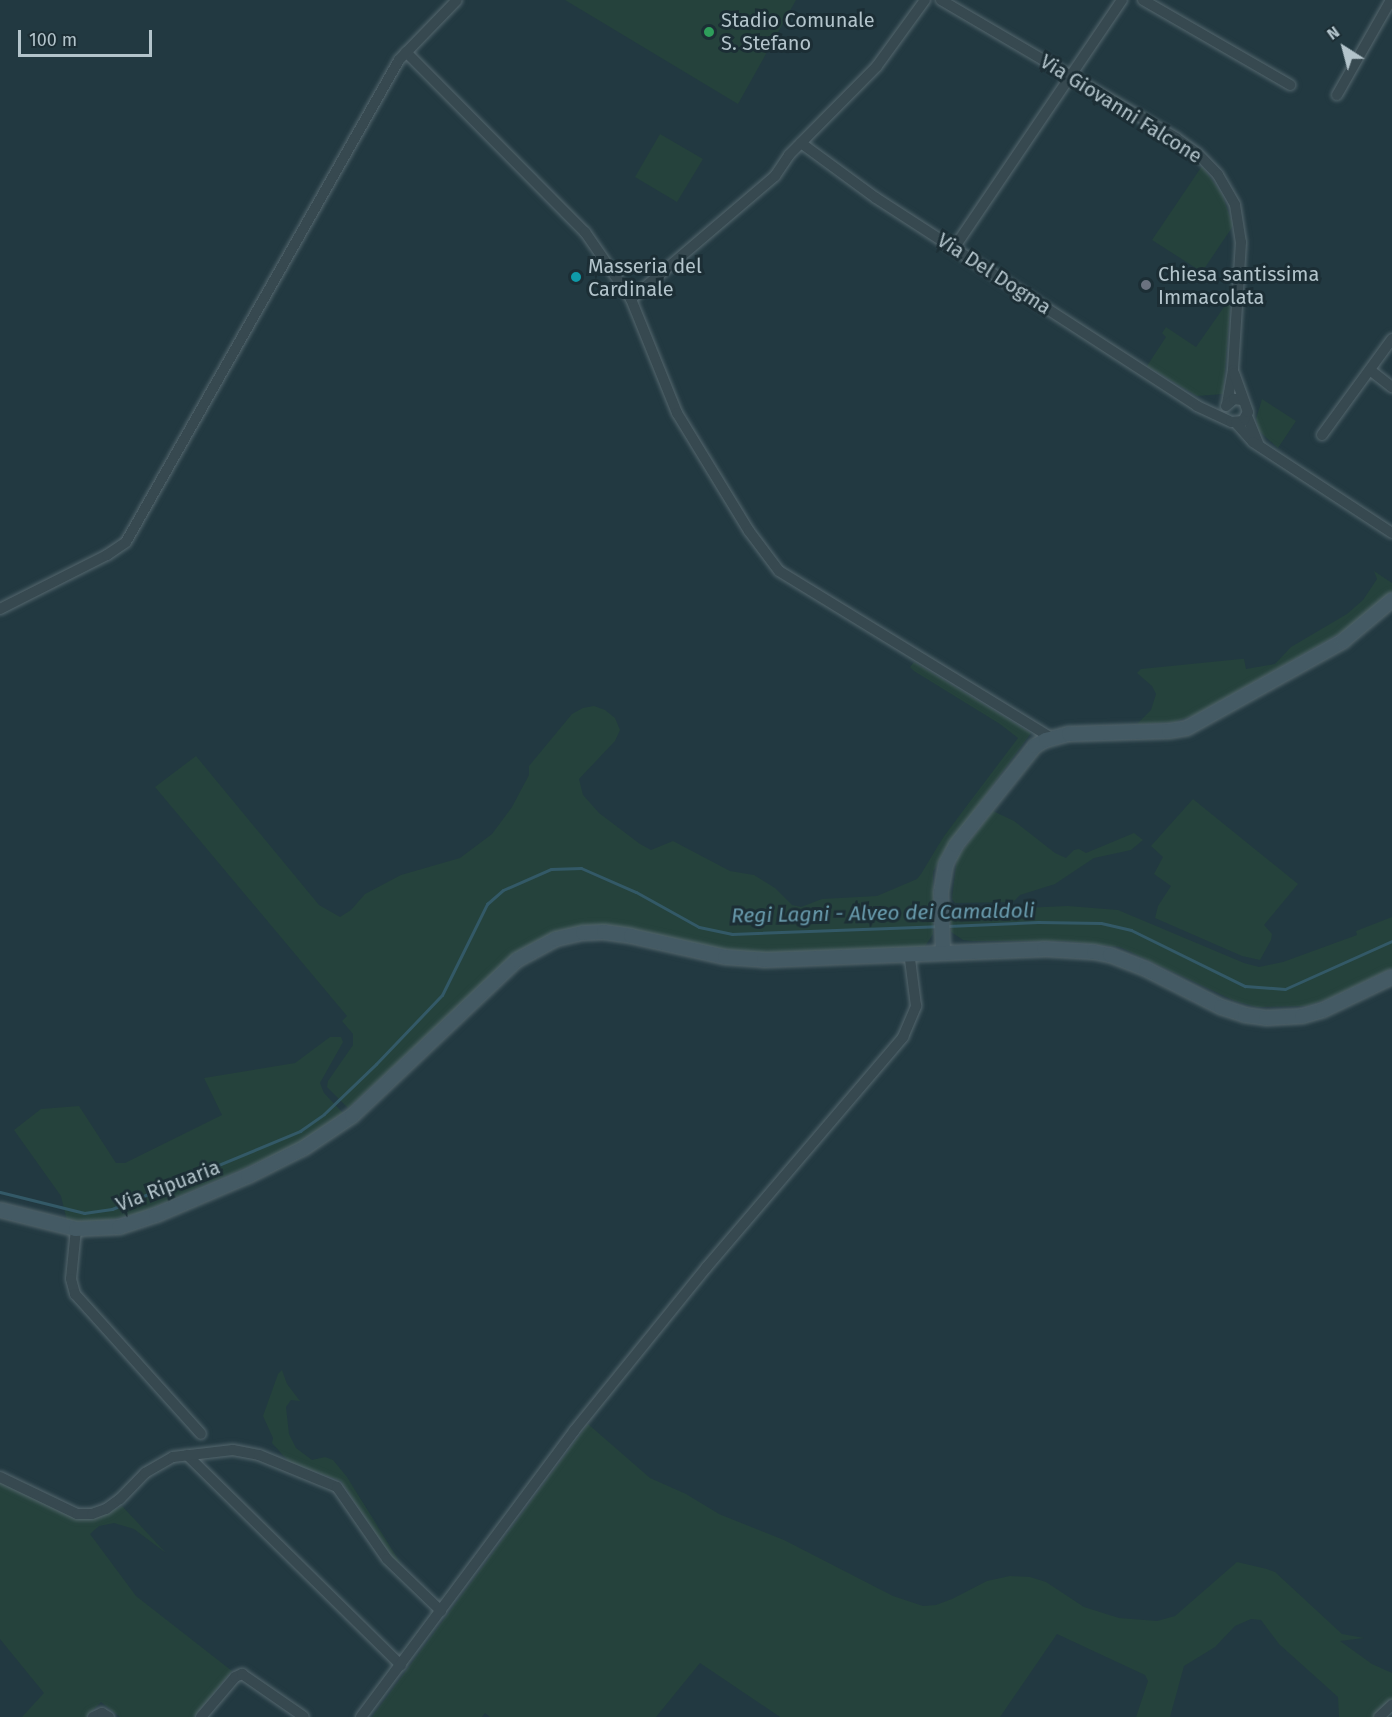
<!DOCTYPE html>
<html>
<head>
<meta charset="utf-8">
<style>
	body { margin:0 }
	#map { position:relative; width:1392px; height:1717px; overflow:hidden; background:#223941; font-family:"Fira Sans",sans-serif }
	div>[style] { position:absolute }
	.green>* { inset:0; background:#25423c }
	.stream>* { height:3px; margin:-1.5px; padding:0 1.5px; transform-origin:1.5px; border-radius:1.5px; background:#335967 }
	.roads { filter:drop-shadow(0 0 2px #55676e) drop-shadow(0 0 2px #55676e) }
	.street>* { height:10px; margin:-5px; padding:0 5px; transform-origin:5px; border-radius:5px; background:#374950 }
	.secondary>* { height:14px; margin:-7px; padding:0 7px; transform-origin:7px; border-radius:7px; background:#445a64 }
	.dots>* { width:16px; height:16px; translate:-50% -50%; box-sizing:border-box; border:3px solid #1c2e35; border-radius:50% }
	span { translate:-50% -50%; white-space:nowrap; text-align:center; line-height:1.15; -webkit-text-stroke:6px #1c2e35; paint-order:stroke }
	.poi-label { font-size:20px; color:#b3c4cb }
	.left { translate:0 -50%; text-align:left }
	.street-label { font-size:20px; color:#b3c4cb }
	.water-label { font-size:21px; color:#699bad; font-style:italic }
	.north { position:absolute; left:1314px; top:18px; width:60px; height:60px; -webkit-text-stroke:4px #1c2e35; paint-order:stroke; rotate:324deg; font-size:16px; font-weight:700; line-height:24px; text-align:center; color:#b3c4cb }
	.north::after { content:''; display:block; margin:auto; width:21px; height:27px; background:#b3c4cb; clip-path:polygon(50% 0,100% 100%,50% 72%,0 100%) }
	.scale { position:absolute; left:18px; top:30px; width:134px; height:27px; box-sizing:border-box; border:3px solid #b3c4cb; border-top:0; padding-left:8px; font-size:18px; line-height:21px; white-space:nowrap; color:#b3c4cb; -webkit-text-stroke:4px #1c2e35; paint-order:stroke }
</style>
</head>
<body>
<div id="map">
	<div class="green">
		<div style="clip-path:polygon(565px 0,796px 0,738px 104px)"></div>
		<div style="clip-path:polygon(660px 134px,703px 159px,677px 202px,635px 177px)"></div>
		<div style="clip-path:polygon(1202px 166px,1222px 194px,1233px 226px,1202px 272px,1152px 240px)"></div>
		<div style="clip-path:polygon(1231px 297px,1223px 394px,1197px 396px,1147px 366px,1166px 337px,1162px 333px,1166px 327px,1196px 347px)"></div>
		<div style="clip-path:polygon(1262px 399px,1296px 421px,1278px 448px,1259px 431px,1256px 419px)"></div>
		<div style="clip-path:polygon(1374px 571px,1392px 583px,1392px 592px,1349px 628px,1195px 715px,1174px 722px,1137px 724px,1151px 710px,1156px 694px,1152px 686px,1137px 673px,1141px 669px,1241px 659px,1244px 659px,1246px 669px,1275px 664px,1291px 647px,1347px 614px,1363px 600px,1377px 579px)"></div>
		<div style="clip-path:polygon(914px 662px,1031px 733px,943px 853px,933px 872px,933px 934px,924px 948px,763px 954px,708px 947px,614px 926px,557px 933px,533px 943px,511px 958px,348px 1108px,327px 1087px,328px 1081px,353px 1045px,353px 1034px,342px 1021px,347px 1016px,155px 787px,196px 756px,319px 905px,340px 917px,351px 910px,365px 894px,401px 875px,460px 858px,492px 834px,512px 807px,529px 775px,529px 766px,572px 714px,583px 708px,594px 706px,605px 710px,615px 718px,620px 730px,615px 741px,579px 779px,583px 795px,599px 813px,640px 844px,651px 850px,673px 841px,730px 871px,754px 875px,775px 888px,792px 905px,801px 907px,822px 899px,877px 896px,917px 879px,921px 874px,944px 836px,1018px 738px,1000px 724px,914px 671px,910px 667px)"></div>
		<div style="clip-path:polygon(1193px 799px,1298px 884px,1264px 925px,1272px 934px,1271px 940px,1260px 960px,1242px 956px,1155px 918px,1158px 906px,1171px 886px,1154px 874px,1163px 857px,1151px 846px)"></div>
		<div style="clip-path:polygon(993px 811px,1014px 821px,1055px 853px,1066px 858px,1074px 850px,1079px 849px,1086px 853px,1134px 833px,1143px 840px,1131px 850px,1094px 858px,1055px 884px,1020px 895px,1013px 902px,955px 903px,952px 899px,957px 858px)"></div>
		<div style="clip-path:polygon(1068px 906px,1118px 910px,1244px 963px,1259px 967px,1283px 962px,1357px 935px,1356px 931px,1392px 917px,1392px 968px,1330px 998px,1306px 1006px,1257px 1007px,1235px 1001px,1120px 947px,1065px 941px,972px 941px,963px 940px,951px 932px,950px 911px)"></div>
		<div style="clip-path:polygon(330px 1037px,341px 1037px,343px 1042px,320px 1083px,324px 1093px,343px 1113px,293px 1147px,140px 1213px,94px 1223px,67px 1221px,61px 1196px,14px 1130px,41px 1109px,79px 1106px,116px 1163px,125px 1163px,222px 1115px,204px 1078px,295px 1063px)"></div>
		<div style="clip-path:polygon(282px 1370px,287px 1384px,300px 1401px,291px 1400px,286px 1407px,289px 1434px,296px 1448px,312px 1460px,325px 1457px,333px 1460px,347px 1477px,401px 1564px,391px 1557px,341px 1481px,289px 1462px,272px 1443px,273px 1438px,263px 1416px,278px 1374px)"></div>
		<div style="clip-path:polygon(588px 1424px,650px 1478px,686px 1494px,719px 1514px,784px 1540px,893px 1596px,923px 1606px,936px 1605px,952px 1599px,987px 1581px,1010px 1576px,1030px 1577px,1046px 1582px,1084px 1607px,1119px 1618px,1157px 1621px,1175px 1616px,1237px 1562px,1267px 1569px,1275px 1572px,1342px 1634px,1364px 1638px,1340px 1641px,1372px 1664px,1392px 1673px,1392px 1702px,1374px 1717px,1339px 1717px,1338px 1697px,1279px 1644px,1261px 1620px,1251px 1619px,1235px 1626px,1215px 1647px,1184px 1666px,1170px 1717px,1136px 1717px,1148px 1681px,1145px 1675px,1057px 1634px,1000px 1717px,780px 1717px,700px 1663px,656px 1717px,490px 1717px,485px 1713px,482px 1717px,372px 1717px)"></div>
		<div style="clip-path:polygon(0 1480px,65px 1514px,103px 1515px,122px 1506px,166px 1553px,134px 1529px,114px 1523px,99px 1526px,90px 1534px,136px 1596px,232px 1671px,194px 1717px,120px 1717px,101px 1702px,86px 1717px,22px 1717px,44px 1693px,0 1639px)"></div>
	</div>
	<div class="stream">
		<div style="left:947px;top:926px;width:91px;rotate:-2.5deg"></div>
		<div style="left:1038px;top:922px;width:63px;rotate:0.9deg"></div>
		<div style="left:1101px;top:923px;width:31px;rotate:13deg"></div>
		<div style="left:1131px;top:930px;width:127px;rotate:26.2deg"></div>
		<div style="left:1245px;top:986px;width:40px;rotate:4.3deg"></div>
		<div style="left:1285px;top:989px;width:117px;rotate:-24.2deg"></div>
		<div style="left:0;top:1192px;width:87px;rotate:14deg"></div>
		<div style="left:84px;top:1213px;width:28px;rotate:-8deg"></div>
		<div style="left:112px;top:1209px;width:204px;rotate:-22.5deg"></div>
		<div style="left:300px;top:1131px;width:29px;rotate:-35deg"></div>
		<div style="left:324px;top:1114px;width:72px;rotate:-43.9deg"></div>
		<div style="left:376px;top:1064px;width:95px;rotate:-46.3deg"></div>
		<div style="left:442px;top:995px;width:102px;rotate:-63.7deg"></div>
		<div style="left:487px;top:904px;width:21px;rotate:-41deg"></div>
		<div style="left:503px;top:890px;width:52px;rotate:-23.6deg"></div>
		<div style="left:551px;top:869px;width:30px;rotate:-2deg"></div>
		<div style="left:581px;top:868px;width:60px;rotate:23.6deg"></div>
		<div style="left:636px;top:892px;width:72px;rotate:29.1deg"></div>
		<div style="left:699px;top:927px;width:34px;rotate:12deg"></div>
		<div style="left:732px;top:934px;width:205px;rotate:-2.2deg"></div>
	</div>
	<div class="roads">
		<div class="street">
			<div style="left:941px;top:0;width:273px;rotate:30.4deg"></div>
			<div style="left:1176px;top:138px;width:26px;rotate:36deg"></div>
			<div style="left:1197px;top:153px;width:30px;rotate:46deg"></div>
			<div style="left:1218px;top:175px;width:34px;rotate:60deg"></div>
			<div style="left:1235px;top:205px;width:37px;rotate:81deg"></div>
			<div style="left:1241px;top:242px;width:128px;rotate:93.6deg"></div>
			<div style="left:1233px;top:370px;width:34px;rotate:100deg"></div>
			<div style="left:1143px;top:0;width:170px;rotate:30deg"></div>
			<div style="left:406px;top:52px;width:254px;rotate:45.2deg"></div>
			<div style="left:585px;top:232px;width:81px;rotate:55.5deg"></div>
			<div style="left:631px;top:299px;width:123px;rotate:68deg"></div>
			<div style="left:677px;top:413px;width:138px;rotate:58.6deg"></div>
			<div style="left:749px;top:531px;width:50px;rotate:53.1deg"></div>
			<div style="left:779px;top:571px;width:319px;rotate:31.5deg"></div>
			<div style="left:1337px;top:95px;width:109px;rotate:-60.4deg"></div>
			<div style="left:801px;top:143px;width:93px;rotate:36.3deg"></div>
			<div style="left:876px;top:198px;width:382px;rotate:32.9deg"></div>
			<div style="left:1197px;top:406px;width:35px;rotate:25deg"></div>
			<div style="left:954px;top:248px;width:300px;rotate:-55.9deg"></div>
			<div style="left:631px;top:299px;width:189px;rotate:-40.5deg"></div>
			<div style="left:775px;top:176px;width:25px;rotate:-56deg"></div>
			<div style="left:789px;top:155px;width:125px;rotate:-45.3deg"></div>
			<div style="left:877px;top:66px;width:82px;rotate:-54deg"></div>
			<div style="left:1370px;top:370px;width:28px;rotate:38deg"></div>
			<div style="left:1226px;top:406px;width:11px;rotate:-41deg"></div>
			<div style="left:1234px;top:399px;width:8px;rotate:7deg"></div>
			<div style="left:1247px;top:416px;width:31px;rotate:68deg"></div>
			<div style="left:1231px;top:422px;width:12px;rotate:-5deg"></div>
			<div style="left:1243px;top:421px;width:10px;rotate:-61deg"></div>
			<div style="left:1248px;top:412px;width:41px;rotate:-109.7deg"></div>
			<div style="left:1236px;top:423px;width:25px;rotate:48deg"></div>
			<div style="left:1253px;top:442px;width:166px;rotate:33.2deg"></div>
			<div style="left:1322px;top:435px;width:119px;rotate:-53.9deg"></div>
			<div style="left:0;top:609px;width:120px;rotate:-26.8deg"></div>
			<div style="left:107px;top:555px;width:23px;rotate:-34deg"></div>
			<div style="left:126px;top:542px;width:554px;rotate:-60.47deg"></div>
			<div style="left:399px;top:60px;width:83px;rotate:-46deg"></div>
			<div style="left:76px;top:1229px;width:50px;rotate:95.7deg"></div>
			<div style="left:71px;top:1279px;width:16px;rotate:75deg"></div>
			<div style="left:75px;top:1294px;width:188px;rotate:48deg"></div>
			<div style="left:187px;top:1455px;width:300px;rotate:44.5deg"></div>
			<div style="left:0;top:1477px;width:85px;rotate:25.7deg"></div>
			<div style="left:77px;top:1514px;width:15px"></div>
			<div style="left:92px;top:1514px;width:15px;rotate:-20deg"></div>
			<div style="left:106px;top:1509px;width:17px;rotate:-36deg"></div>
			<div style="left:120px;top:1499px;width:36px;rotate:-46deg"></div>
			<div style="left:145px;top:1473px;width:32px;rotate:-30deg"></div>
			<div style="left:173px;top:1457px;width:60px;rotate:-6.7deg"></div>
			<div style="left:233px;top:1450px;width:26px;rotate:11deg"></div>
			<div style="left:259px;top:1455px;width:84px;rotate:22.3deg"></div>
			<div style="left:337px;top:1487px;width:88px;rotate:55.2deg"></div>
			<div style="left:387px;top:1559px;width:75px;rotate:43.9deg"></div>
			<div style="left:93px;top:1717px;width:10px;rotate:-24deg"></div>
			<div style="left:102px;top:1713px;width:8px;rotate:30deg"></div>
			<div style="left:201px;top:1717px;width:52px;rotate:-49.6deg"></div>
			<div style="left:235px;top:1677px;width:8px;rotate:-23deg"></div>
			<div style="left:242px;top:1674px;width:75px;rotate:34.7deg"></div>
			<div style="left:361px;top:1717px;width:357px;rotate:-53.3deg"></div>
			<div style="left:574px;top:1431px;width:210px;rotate:-51deg"></div>
			<div style="left:706px;top:1268px;width:304px;rotate:-49.5deg"></div>
			<div style="left:903px;top:1037px;width:34px;rotate:-67deg"></div>
			<div style="left:916px;top:1006px;width:47px;rotate:-97.3deg"></div>
			<div style="left:1379px;top:1717px;width:18px;rotate:-43deg"></div>
		</div>
		<div class="secondary">
			<div style="left:943px;top:952px;width:60px;rotate:-91.9deg"></div>
			<div style="left:941px;top:892px;width:28px;rotate:-80deg"></div>
			<div style="left:946px;top:864px;width:21px;rotate:-62deg"></div>
			<div style="left:956px;top:845px;width:127px;rotate:-51.4deg"></div>
			<div style="left:1035px;top:746px;width:13px;rotate:-29deg"></div>
			<div style="left:1046px;top:740px;width:24px;rotate:-15deg"></div>
			<div style="left:1069px;top:734px;width:100px;rotate:-1.7deg"></div>
			<div style="left:1169px;top:731px;width:18px;rotate:-9deg"></div>
			<div style="left:1187px;top:728px;width:179px;rotate:-29.1deg"></div>
			<div style="left:1343px;top:641px;width:64px;rotate:-39.9deg"></div>
			<div style="left:0;top:1210px;width:78px;rotate:14deg"></div>
			<div style="left:76px;top:1229px;width:43px;rotate:-2.7deg"></div>
			<div style="left:119px;top:1227px;width:39px;rotate:-18deg"></div>
			<div style="left:156px;top:1215px;width:100px;rotate:-23deg"></div>
			<div style="left:248px;top:1176px;width:63px;rotate:-26.6deg"></div>
			<div style="left:304px;top:1148px;width:58px;rotate:-33.7deg"></div>
			<div style="left:352px;top:1116px;width:227px;rotate:-43.4deg"></div>
			<div style="left:517px;top:960px;width:44px;rotate:-28.3deg"></div>
			<div style="left:556px;top:939px;width:28px;rotate:-13deg"></div>
			<div style="left:583px;top:933px;width:21px;rotate:-3deg"></div>
			<div style="left:604px;top:932px;width:27px;rotate:8deg"></div>
			<div style="left:631px;top:936px;width:96px;rotate:12.6deg"></div>
			<div style="left:725px;top:957px;width:39px;rotate:4deg"></div>
			<div style="left:764px;top:960px;width:280px;rotate:-2.2deg"></div>
			<div style="left:1044px;top:949px;width:50px;rotate:3.4deg"></div>
			<div style="left:1094px;top:952px;width:16px;rotate:11deg"></div>
			<div style="left:1110px;top:955px;width:39px;rotate:21deg"></div>
			<div style="left:1146px;top:969px;width:84px;rotate:26.9deg"></div>
			<div style="left:1221px;top:1007px;width:25px;rotate:18deg"></div>
			<div style="left:1245px;top:1015px;width:21px;rotate:8deg"></div>
			<div style="left:1266px;top:1018px;width:36px;rotate:-3deg"></div>
			<div style="left:1302px;top:1016px;width:22px;rotate:-16deg"></div>
			<div style="left:1323px;top:1010px;width:76px;rotate:-25.6deg"></div>
		</div>
	</div>
	<div class="dots">
		<div style="left:709px;top:32px;background:#2e9e5b"></div>
		<div style="left:576px;top:277px;background:#0f9aa8"></div>
		<div style="left:1146px;top:285px;background:#6b7280"></div>
	</div>
	<div class="poi-label">
		<span class="left" style="left:721px;top:32px">Stadio Comunale<br>S. Stefano</span>
		<span class="left" style="left:588px;top:278px">Masseria del<br>Cardinale</span>
		<span class="left" style="left:1158px;top:286px">Chiesa santissima<br>Immacolata</span>
	</div>
	<div class="street-label">
		<span style="left:1121px;top:109px;rotate:32deg">Via Giovanni Falcone</span>
		<span style="left:994px;top:274px;rotate:33deg">Via Del Dogma</span>
		<span style="left:168px;top:1186px;rotate:-21deg">Via Ripuaria</span>
	</div>
	<div class="water-label">
		<span style="left:883px;top:913px;rotate:-1deg">Regi Lagni - Alveo dei Camaldoli</span>
	</div>
	<div class="north">N</div>
	<div class="scale">100 m</div>
</div>
</body>
</html>
